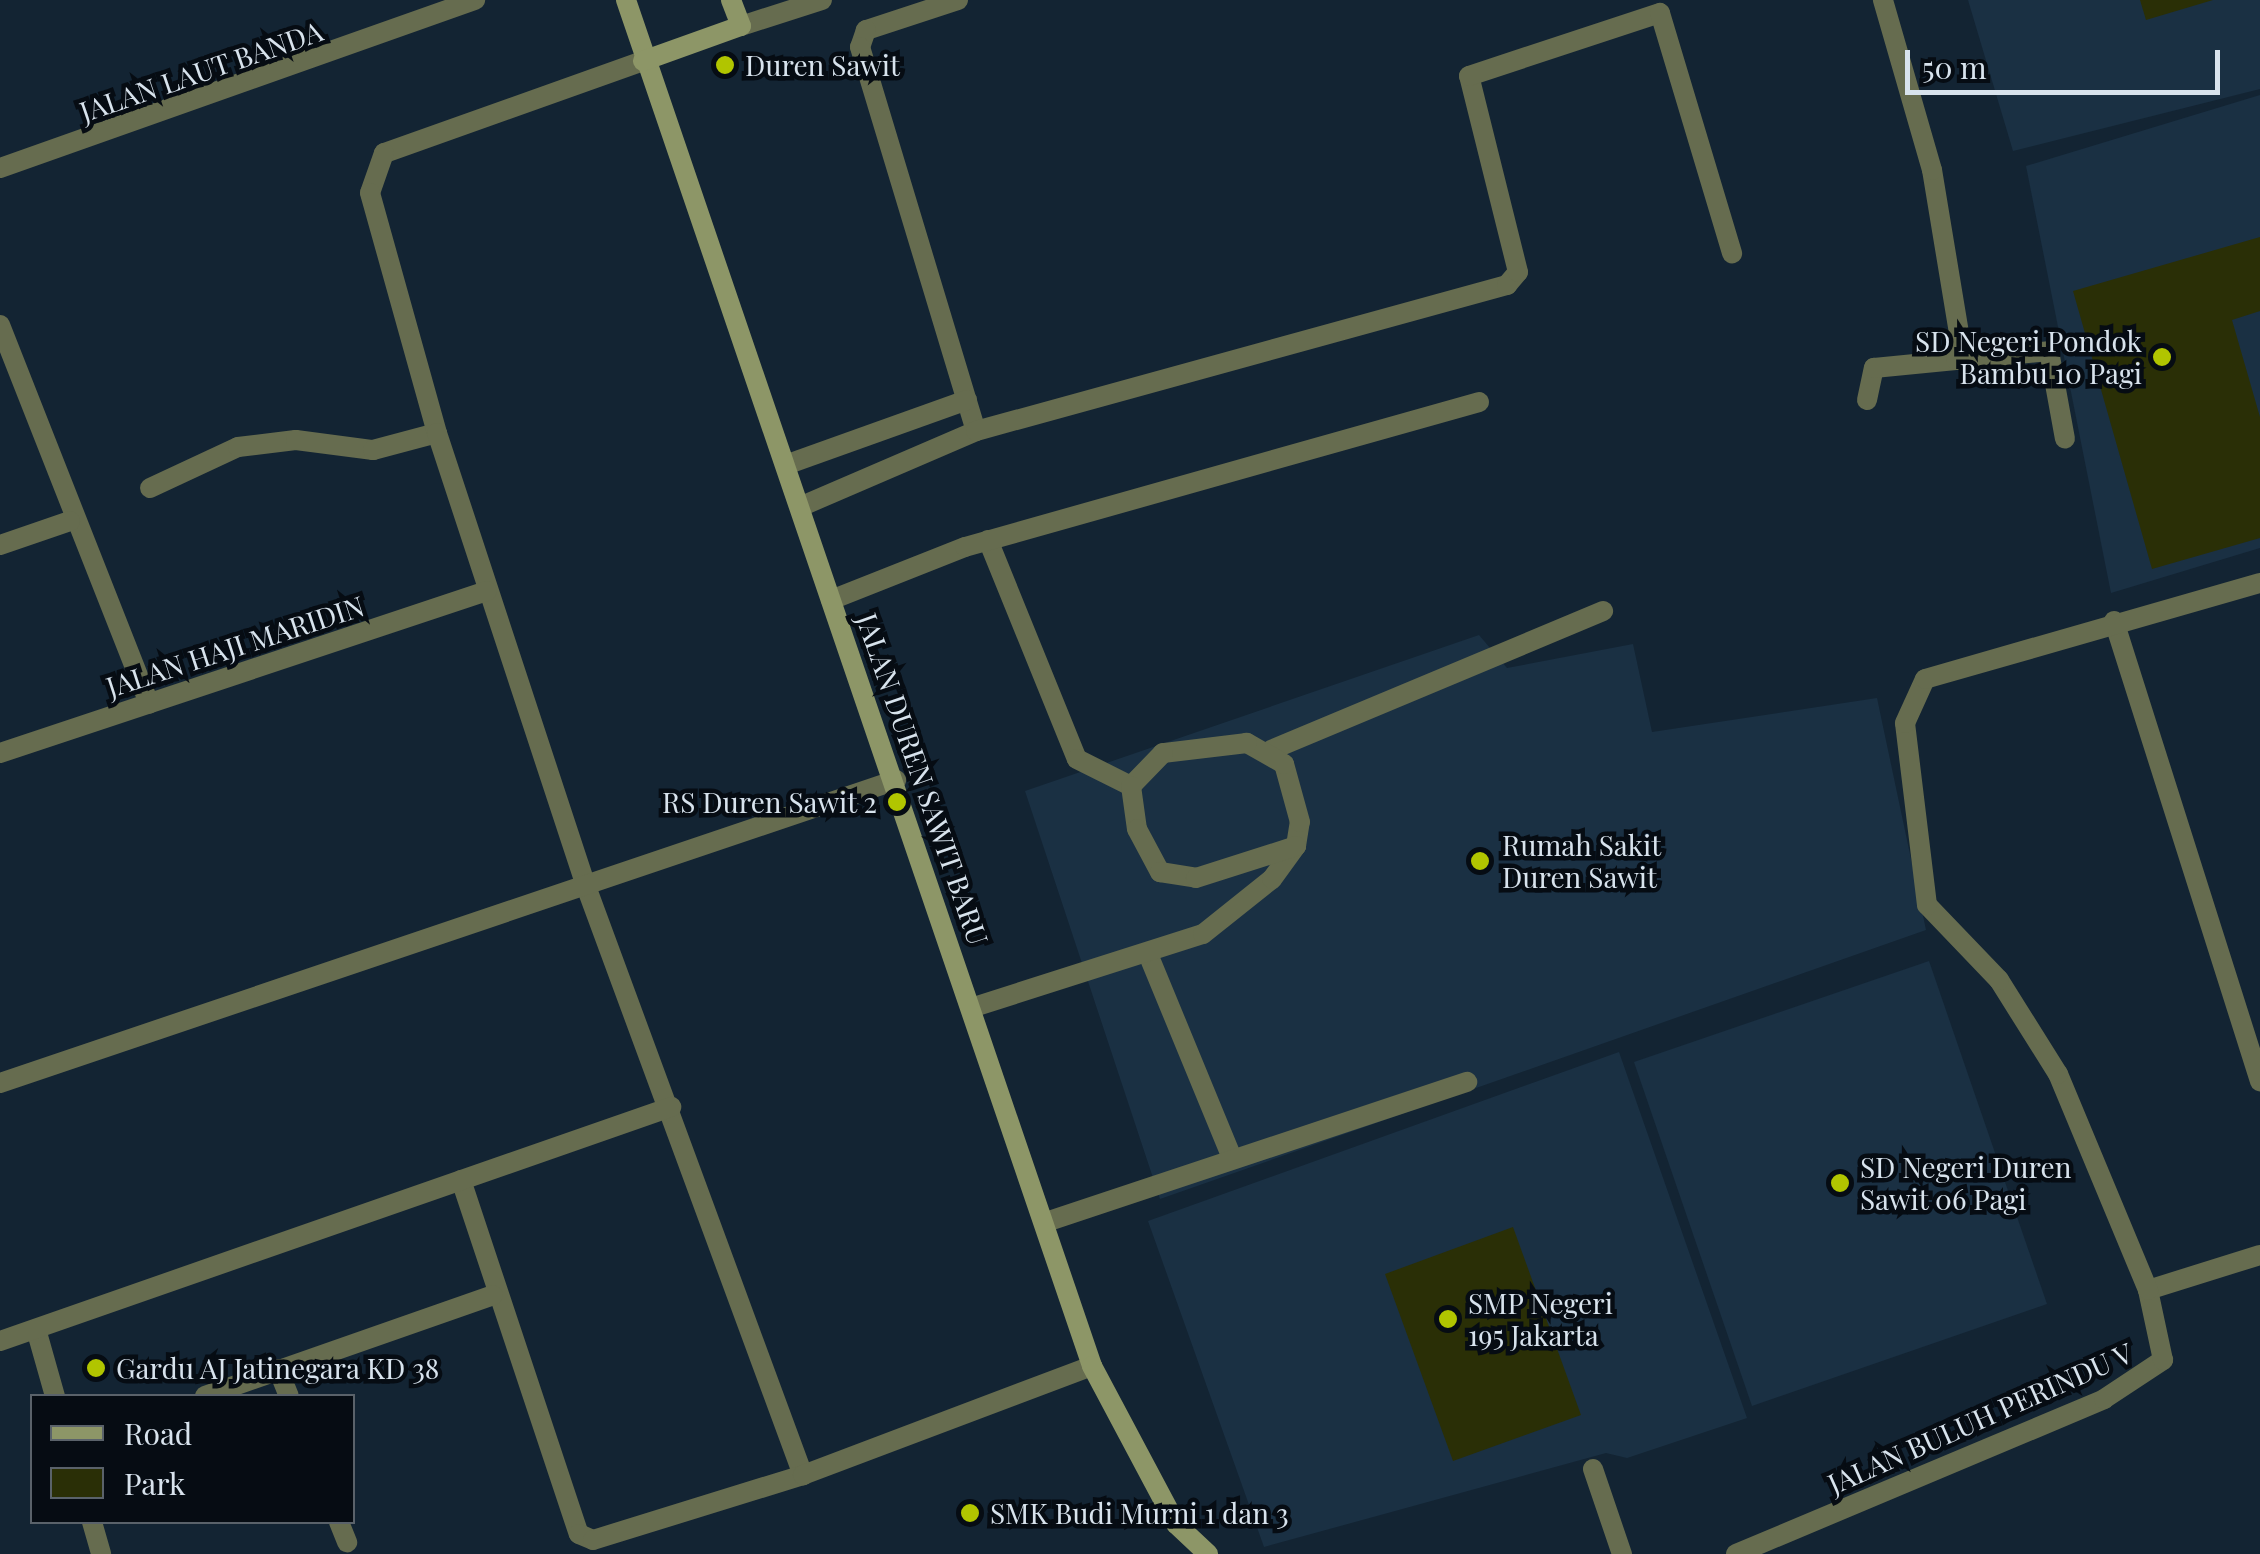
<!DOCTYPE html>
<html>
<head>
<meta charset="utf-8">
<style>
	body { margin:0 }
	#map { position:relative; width:2260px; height:1554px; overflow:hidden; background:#132433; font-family:"Playfair Display",serif }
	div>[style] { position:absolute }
	.built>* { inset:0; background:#1a3043 }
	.green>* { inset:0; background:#2a2f06 }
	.lane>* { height:20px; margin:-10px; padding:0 10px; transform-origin:10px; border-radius:10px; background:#666c4f }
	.street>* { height:20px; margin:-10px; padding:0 10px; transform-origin:10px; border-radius:10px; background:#666c4f }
	.secondary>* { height:20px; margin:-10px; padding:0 10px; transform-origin:10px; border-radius:10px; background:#8d9667 }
	.dots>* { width:28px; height:28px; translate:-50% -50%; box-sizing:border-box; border:5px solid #060c13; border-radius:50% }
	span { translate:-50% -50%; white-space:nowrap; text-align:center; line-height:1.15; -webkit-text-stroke:9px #060c13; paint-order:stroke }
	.poi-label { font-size:28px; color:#d8e3ed }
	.left { translate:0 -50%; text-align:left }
	.right { translate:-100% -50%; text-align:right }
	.street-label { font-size:28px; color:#d8e3ed }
	.legend { position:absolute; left:30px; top:1394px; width:325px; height:130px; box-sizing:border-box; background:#060c13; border:2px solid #5a626a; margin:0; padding:12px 18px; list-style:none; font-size:30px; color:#d8e3ed }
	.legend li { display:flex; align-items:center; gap:20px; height:50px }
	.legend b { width:50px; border:2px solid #5a626a }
	.scale { position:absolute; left:1905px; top:50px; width:315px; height:45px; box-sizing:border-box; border:5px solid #d8e3ed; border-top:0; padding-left:12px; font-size:30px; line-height:35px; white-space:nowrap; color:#d8e3ed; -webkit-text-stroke:8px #060c13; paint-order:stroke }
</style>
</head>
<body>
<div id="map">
	<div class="built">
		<div style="clip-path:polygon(1968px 0,2260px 0,2260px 89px,2013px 151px)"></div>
		<div style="clip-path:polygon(2260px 95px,2260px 548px,2111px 593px,2026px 166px)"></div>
		<div style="clip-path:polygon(1479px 635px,1507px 668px,1633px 644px,1652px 732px,1877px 698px,1926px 930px,1160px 1199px,1025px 791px)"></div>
		<div style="clip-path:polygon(1929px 961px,2047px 1304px,1752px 1406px,1634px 1062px)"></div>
		<div style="clip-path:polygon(1619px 1052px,1747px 1418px,1627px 1458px,1606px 1453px,1264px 1547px,1148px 1221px)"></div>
	</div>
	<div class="green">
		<div style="clip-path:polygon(2140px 0,2213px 0,2146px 20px)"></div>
		<div style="clip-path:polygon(2260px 237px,2260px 311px,2232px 320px,2260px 417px,2260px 538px,2152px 569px,2073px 291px)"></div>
		<div style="clip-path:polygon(1513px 1227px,1581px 1415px,1453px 1461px,1385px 1274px)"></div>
	</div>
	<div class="lane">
		<div style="left:958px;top:0;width:97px;rotate:161.9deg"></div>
		<div style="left:866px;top:30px;width:18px;rotate:109deg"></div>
		<div style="left:860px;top:47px;width:401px;rotate:73.2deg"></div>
		<div style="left:1956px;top:360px;width:93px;rotate:-5.5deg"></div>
		<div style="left:2049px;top:351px;width:89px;rotate:79.7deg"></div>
		<div style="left:1867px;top:400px;width:33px;rotate:-78deg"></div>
		<div style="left:1874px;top:368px;width:82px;rotate:-5.6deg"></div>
		<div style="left:1956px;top:360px;width:27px;rotate:-84deg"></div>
		<div style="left:1959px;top:333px;width:165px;rotate:-99.4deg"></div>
		<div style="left:1932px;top:170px;width:177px;rotate:-106.1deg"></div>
		<div style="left:791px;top:463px;width:187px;rotate:-19.7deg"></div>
		<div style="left:150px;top:488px;width:97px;rotate:-25deg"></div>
		<div style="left:238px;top:447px;width:58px;rotate:-6.9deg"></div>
		<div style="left:296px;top:440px;width:78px;rotate:7.4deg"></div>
		<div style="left:373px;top:450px;width:66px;rotate:-14.9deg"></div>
		<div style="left:802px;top:506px;width:189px;rotate:-23.3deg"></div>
		<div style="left:976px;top:431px;width:551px;rotate:-15.37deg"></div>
		<div style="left:1507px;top:285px;width:17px;rotate:-50deg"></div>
		<div style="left:1518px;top:272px;width:202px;rotate:-104deg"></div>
		<div style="left:1469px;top:76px;width:201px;rotate:-18.3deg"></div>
		<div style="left:1660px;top:13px;width:251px;rotate:73.3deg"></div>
		<div style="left:988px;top:540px;width:236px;rotate:67.9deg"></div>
		<div style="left:1077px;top:759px;width:60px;rotate:26.6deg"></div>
		<div style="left:831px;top:600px;width:144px;rotate:-21.6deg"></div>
		<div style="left:965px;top:547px;width:534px;rotate:-15.75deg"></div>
		<div style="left:1271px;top:750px;width:360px;rotate:-22.7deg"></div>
		<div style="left:1148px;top:954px;width:221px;rotate:67.6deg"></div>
		<div style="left:974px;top:1007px;width:240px;rotate:-17.7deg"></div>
		<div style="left:1203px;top:934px;width:88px;rotate:-38.6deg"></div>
		<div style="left:1272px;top:879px;width:41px;rotate:-54deg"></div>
		<div style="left:1296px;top:846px;width:24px;rotate:-81deg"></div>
		<div style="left:1300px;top:822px;width:60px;rotate:-105.4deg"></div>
		<div style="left:1284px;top:764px;width:43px;rotate:-150.4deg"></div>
		<div style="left:1247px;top:743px;width:85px;rotate:173.2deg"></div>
		<div style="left:1163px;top:753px;width:46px;rotate:134.1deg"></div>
		<div style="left:1131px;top:786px;width:43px;rotate:82.1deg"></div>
		<div style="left:1137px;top:829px;width:49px;rotate:61.9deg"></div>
		<div style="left:1160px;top:872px;width:36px;rotate:9deg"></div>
		<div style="left:1196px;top:878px;width:105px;rotate:-17.7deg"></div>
		<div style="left:1046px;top:1222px;width:444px;rotate:-18.4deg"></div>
		<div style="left:1593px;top:1469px;width:90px;rotate:71.2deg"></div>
	</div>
	<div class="street">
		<div style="left:741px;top:26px;width:85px;rotate:-17.8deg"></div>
		<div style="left:643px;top:61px;width:275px;rotate:160.4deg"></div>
		<div style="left:384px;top:153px;width:42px;rotate:109.3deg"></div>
		<div style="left:370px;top:193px;width:249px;rotate:74.4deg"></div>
		<div style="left:437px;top:433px;width:480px;rotate:71.8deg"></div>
		<div style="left:587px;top:889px;width:625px;rotate:69.77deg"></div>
		<div style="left:0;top:168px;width:504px;rotate:-19.48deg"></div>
		<div style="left:0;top:325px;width:407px;rotate:68.5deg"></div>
		<div style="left:0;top:545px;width:74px;rotate:-18.9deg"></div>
		<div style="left:2114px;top:621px;width:483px;rotate:72.4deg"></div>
		<div style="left:0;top:753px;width:513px;rotate:-18.4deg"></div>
		<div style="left:0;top:1083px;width:946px;rotate:-18.68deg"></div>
		<div style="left:461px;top:1180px;width:373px;rotate:71.6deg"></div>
		<div style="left:579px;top:1534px;width:15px;rotate:23deg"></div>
		<div style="left:593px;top:1540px;width:220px;rotate:-17.2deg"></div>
		<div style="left:803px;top:1475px;width:309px;rotate:-20.7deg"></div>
		<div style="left:2148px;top:1290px;width:117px;rotate:-17.4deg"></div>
		<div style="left:36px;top:1329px;width:70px;rotate:74.2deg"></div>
		<div style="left:0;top:1341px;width:711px;rotate:-19.23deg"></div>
		<div style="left:278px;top:1369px;width:29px;rotate:68deg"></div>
		<div style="left:205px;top:1396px;width:305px;rotate:-19.3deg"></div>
		<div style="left:92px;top:1522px;width:33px;rotate:74deg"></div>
		<div style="left:339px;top:1522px;width:22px;rotate:68deg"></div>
		<div style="left:1736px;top:1554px;width:399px;rotate:-22.8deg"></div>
		<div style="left:2104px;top:1399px;width:71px;rotate:-33.5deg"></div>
		<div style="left:2163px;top:1360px;width:72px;rotate:-102.1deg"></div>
		<div style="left:2148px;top:1290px;width:234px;rotate:-112.6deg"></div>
		<div style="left:2058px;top:1074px;width:111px;rotate:-122.1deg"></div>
		<div style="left:1999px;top:980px;width:104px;rotate:-133.8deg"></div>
		<div style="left:1927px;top:905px;width:183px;rotate:-96.9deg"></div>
		<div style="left:1905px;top:723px;width:48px;rotate:-65.6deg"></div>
		<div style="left:1925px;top:679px;width:348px;rotate:-16deg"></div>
	</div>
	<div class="secondary">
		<div style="left:626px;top:0;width:1443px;rotate:71.16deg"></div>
		<div style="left:1092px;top:1366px;width:179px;rotate:62deg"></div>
		<div style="left:1176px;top:1524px;width:44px;rotate:43.2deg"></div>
		<div style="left:643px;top:61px;width:104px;rotate:-19.7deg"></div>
		<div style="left:741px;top:26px;width:28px;rotate:-111deg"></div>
	</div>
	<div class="dots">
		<div style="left:725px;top:65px;background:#b1c500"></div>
		<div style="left:2162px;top:357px;background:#b1c500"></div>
		<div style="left:897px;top:802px;background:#b1c500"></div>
		<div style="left:1480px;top:861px;background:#b1c500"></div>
		<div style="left:1840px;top:1183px;background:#b1c500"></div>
		<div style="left:1448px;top:1319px;background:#b1c500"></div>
		<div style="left:96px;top:1368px;background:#b1c500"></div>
		<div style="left:970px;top:1513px;background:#b1c500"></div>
	</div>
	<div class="poi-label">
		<span class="left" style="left:745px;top:65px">Duren Sawit</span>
		<span class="right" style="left:2142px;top:357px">SD Negeri Pondok<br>Bambu 10 Pagi</span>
		<span class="right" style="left:877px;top:802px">RS Duren Sawit 2</span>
		<span class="left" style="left:1502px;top:861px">Rumah Sakit<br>Duren Sawit</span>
		<span class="left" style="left:1860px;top:1183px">SD Negeri Duren<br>Sawit 06 Pagi</span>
		<span class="left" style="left:1468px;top:1319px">SMP Negeri<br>195 Jakarta</span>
		<span class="left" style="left:116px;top:1368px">Gardu AJ Jatinegara KD 38</span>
		<span class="left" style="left:990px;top:1513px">SMK Budi Murni 1 dan 3</span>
	</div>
	<div class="street-label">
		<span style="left:201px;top:71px;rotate:-19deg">JALAN LAUT BANDA</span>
		<span style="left:235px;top:646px;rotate:-18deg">JALAN HAJI MARIDIN</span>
		<span style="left:923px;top:779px;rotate:71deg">JALAN DUREN SAWIT BARU</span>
		<span style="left:1980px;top:1418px;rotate:-24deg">JALAN BULUH PERINDU V</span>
	</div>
	<ul class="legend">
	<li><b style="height:12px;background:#8d9667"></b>Road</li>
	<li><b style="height:28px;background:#2a2f06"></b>Park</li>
	</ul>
	<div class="scale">50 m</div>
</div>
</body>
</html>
